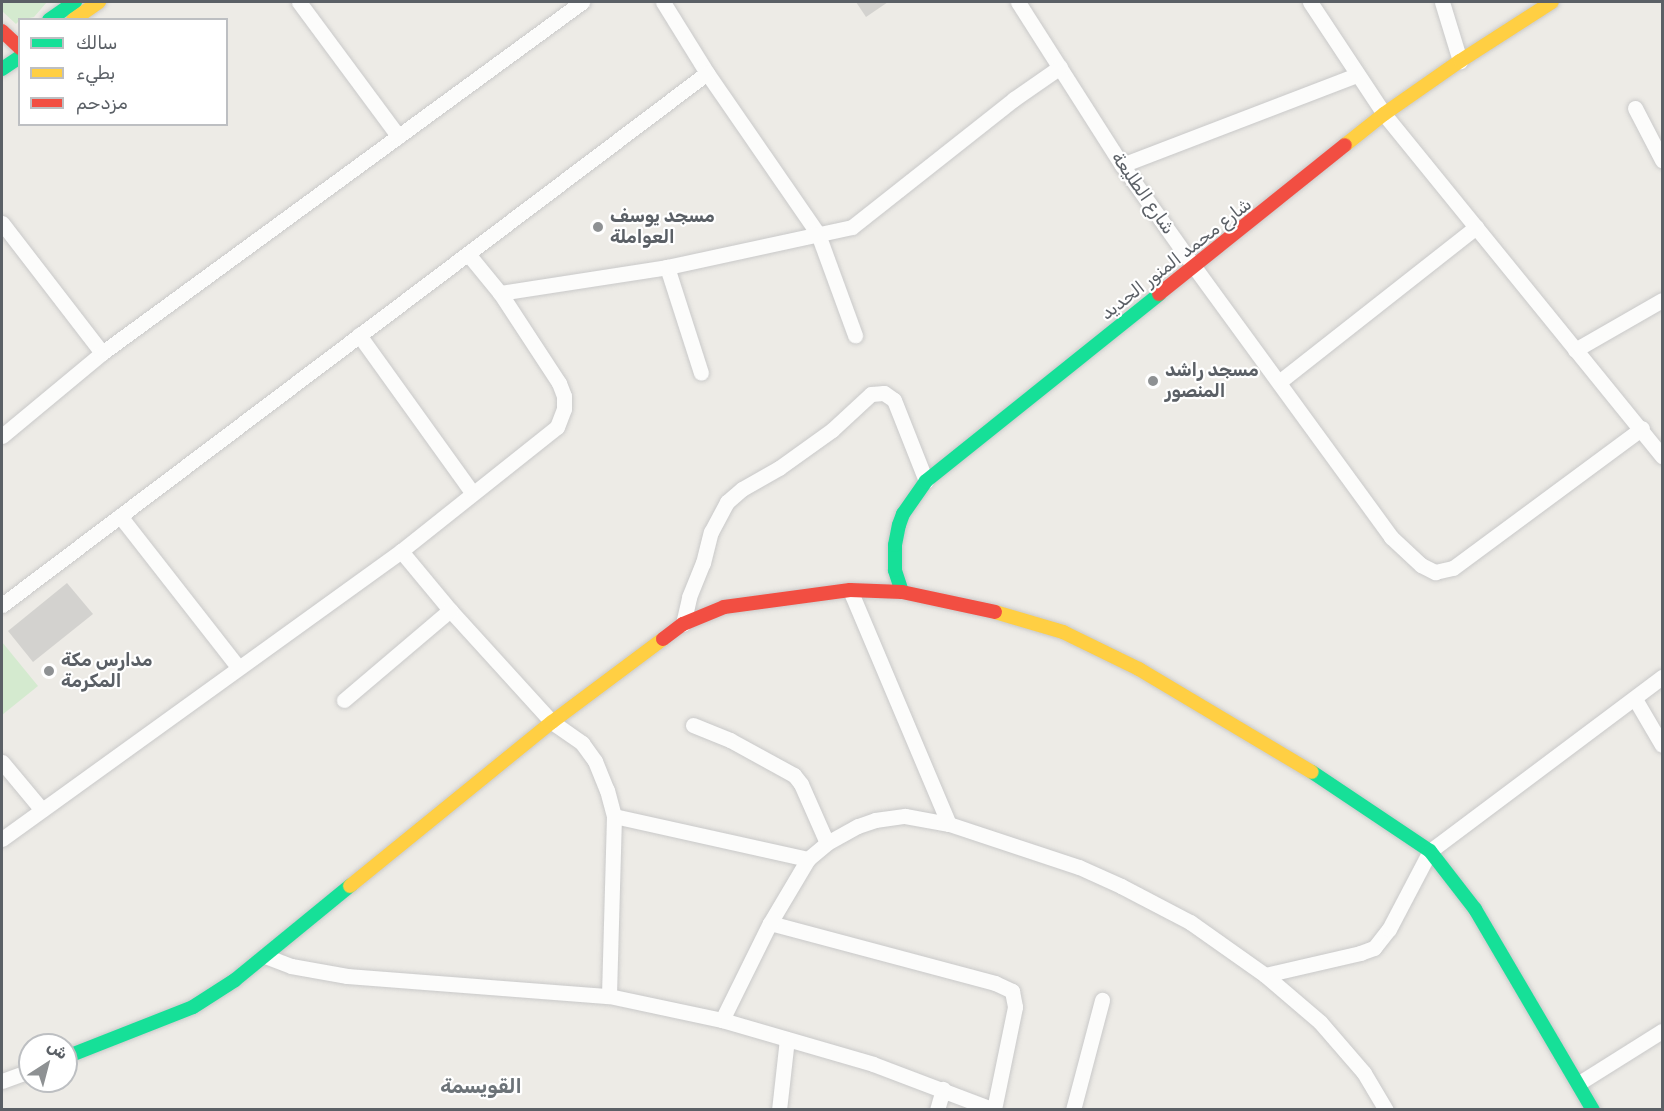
<!DOCTYPE html>
<html>
<head>
<meta charset="utf-8">
<style>
	body { margin:0 }
	#map { position:relative; width:1664px; height:1111px; overflow:hidden; background:#edebe6; font-family:Rubik,"Noto Naskh Arabic",sans-serif }
	div>[style] { position:absolute }
	.green>* { inset:0; background:#d4eacf }
	.building>* { inset:0; background:#d3d2cf }
	.roads { filter:drop-shadow(0 0 2px #c9c9c9) drop-shadow(0 0 2px #c9c9c9) }
	.street>* { height:15px; margin:-7.5px; padding:0 7.5px; transform-origin:7.5px; border-radius:7.5px; background:#fcfcfb }
	.fast>* { height:14px; margin:-7px; padding:0 7px; transform-origin:7px; border-radius:7px; background:#16e098 }
	.slow>* { height:14px; margin:-7px; padding:0 7px; transform-origin:7px; border-radius:7px; background:#ffcf43 }
	.jam>* { height:14px; margin:-7px; padding:0 7px; transform-origin:7px; border-radius:7px; background:#f24e42 }
	.dots>* { width:16px; height:16px; translate:-50% -50%; box-sizing:border-box; border:3px solid #fff; border-radius:50% }
	span { translate:-50% -50%; white-space:nowrap; text-align:center; line-height:1.15; -webkit-text-stroke:4.5px #fff; paint-order:stroke }
	.street-label { font-size:18px; color:#5b6066 }
	.poi-label { font-size:18px; color:#5b6066; font-weight:700 }
	.left { translate:0 -50%; text-align:left }
	.neighbourhood-label { font-size:20px; color:#6c7378; font-weight:700 }
	.frame { position:absolute; inset:0; border:3px solid #5b6066; pointer-events:none }
	.legend { position:absolute; left:18px; top:18px; width:210px; height:108px; box-sizing:border-box; background:#fff; border:2px solid #bdbfc2; margin:0; padding:8px 10px; list-style:none; font-size:18px; color:#5b6066 }
	.legend li { display:flex; align-items:center; gap:12px; height:30px }
	.legend b { width:30px; border:2px solid #bdbfc2 }
	.north { position:absolute; left:18px; top:1033px; width:60px; height:60px; box-sizing:border-box; background:#fff; border:2px solid #bdbfc2; border-radius:50%; rotate:36deg; font-size:16px; font-weight:700; line-height:24px; text-align:center; color:#5b6066 }
	.north::after { content:''; display:block; margin:auto; width:21px; height:27px; background:#8e9193; clip-path:polygon(50% 0,100% 100%,50% 72%,0 100%) }
</style>
</head>
<body>
<div id="map">
	<div class="green">
		<div style="clip-path:polygon(2px 2px,47px 2px,34px 17px,20px 20px,16px 24px,2px 11px)"></div>
		<div style="clip-path:polygon(2px 642px,38px 686px,2px 715px)"></div>
	</div>
	<div class="building">
		<div style="clip-path:polygon(856px 2px,888px 2px,866px 17px)"></div>
		<div style="clip-path:polygon(67px 583px,93px 614px,33px 662px,8px 631px)"></div>
	</div>
	<div class="roads">
		<div class="street">
			<div style="left:299px;top:2px;width:167px;rotate:53.5deg"></div>
			<div style="left:663px;top:2px;width:84px;rotate:58.2deg"></div>
			<div style="left:707px;top:73px;width:196px;rotate:55.4deg"></div>
			<div style="left:818px;top:234px;width:108px;rotate:69.9deg"></div>
			<div style="left:1018px;top:2px;width:193px;rotate:57.5deg"></div>
			<div style="left:1122px;top:165px;width:126px;rotate:54.7deg"></div>
			<div style="left:1195px;top:268px;width:333px;rotate:53.9deg"></div>
			<div style="left:1391px;top:537px;width:41px;rotate:43deg"></div>
			<div style="left:1421px;top:565px;width:16px;rotate:27deg"></div>
			<div style="left:1435px;top:572px;width:18px;rotate:-13deg"></div>
			<div style="left:1453px;top:568px;width:235px;rotate:-36.5deg"></div>
			<div style="left:1310px;top:2px;width:134px;rotate:56.5deg"></div>
			<div style="left:1384px;top:114px;width:441px;rotate:50.9deg"></div>
			<div style="left:1442px;top:2px;width:62px;rotate:73deg"></div>
			<div style="left:1635px;top:108px;width:59px;rotate:62.6deg"></div>
			<div style="left:1122px;top:165px;width:252px;rotate:-21deg"></div>
			<div style="left:2px;top:223px;width:164px;rotate:52.4deg"></div>
			<div style="left:667px;top:267px;width:111px;rotate:72.2deg"></div>
			<div style="left:500px;top:293px;width:169px;rotate:-8.8deg"></div>
			<div style="left:667px;top:267px;width:189px;rotate:-12.2deg"></div>
			<div style="left:852px;top:227px;width:206px;rotate:-38.3deg"></div>
			<div style="left:1014px;top:99px;width:56px;rotate:-34.8deg"></div>
			<div style="left:359px;top:335px;width:193px;rotate:54.3deg"></div>
			<div style="left:1575px;top:350px;width:100px;rotate:-29.9deg"></div>
			<div style="left:1279px;top:382px;width:251px;rotate:-38.2deg"></div>
			<div style="left:2px;top:436px;width:130px;rotate:-39.7deg"></div>
			<div style="left:102px;top:353px;width:595px;rotate:-36.18deg"></div>
			<div style="left:120px;top:516px;width:192px;rotate:52deg"></div>
			<div style="left:401px;top:551px;width:77px;rotate:50.3deg"></div>
			<div style="left:450px;top:610px;width:151px;rotate:47.7deg"></div>
			<div style="left:552px;top:722px;width:37px;rotate:35deg"></div>
			<div style="left:582px;top:743px;width:22px;rotate:54deg"></div>
			<div style="left:595px;top:761px;width:31px;rotate:68deg"></div>
			<div style="left:607px;top:790px;width:27px;rotate:75deg"></div>
			<div style="left:614px;top:816px;width:180px;rotate:91.6deg"></div>
			<div style="left:850px;top:590px;width:254px;rotate:67.1deg"></div>
			<div style="left:2px;top:605px;width:883px;rotate:-37.04deg"></div>
			<div style="left:683px;top:624px;width:28px;rotate:-77deg"></div>
			<div style="left:689px;top:597px;width:37px;rotate:-68deg"></div>
			<div style="left:703px;top:563px;width:32px;rotate:-76deg"></div>
			<div style="left:711px;top:532px;width:34px;rotate:-62deg"></div>
			<div style="left:727px;top:502px;width:20px;rotate:-41deg"></div>
			<div style="left:742px;top:489px;width:43px;rotate:-29.6deg"></div>
			<div style="left:779px;top:468px;width:65px;rotate:-35.6deg"></div>
			<div style="left:832px;top:430px;width:53px;rotate:-42.7deg"></div>
			<div style="left:871px;top:394px;width:13px;rotate:-4deg"></div>
			<div style="left:884px;top:393px;width:12px;rotate:35deg"></div>
			<div style="left:894px;top:400px;width:87px;rotate:68.4deg"></div>
			<div style="left:1635px;top:699px;width:53px;rotate:59.6deg"></div>
			<div style="left:344px;top:700px;width:139px;rotate:-40.3deg"></div>
			<div style="left:693px;top:725px;width:40px;rotate:22deg"></div>
			<div style="left:730px;top:740px;width:73px;rotate:28.7deg"></div>
			<div style="left:794px;top:775px;width:11px;rotate:52deg"></div>
			<div style="left:801px;top:784px;width:64px;rotate:66.2deg"></div>
			<div style="left:2px;top:762px;width:62px;rotate:50.2deg"></div>
			<div style="left:614px;top:816px;width:199px;rotate:12.5deg"></div>
			<div style="left:2px;top:839px;width:492px;rotate:-35.8deg"></div>
			<div style="left:401px;top:551px;width:199px;rotate:-38.5deg"></div>
			<div style="left:557px;top:427px;width:19px;rotate:-69deg"></div>
			<div style="left:564px;top:409px;width:13px;rotate:-90deg"></div>
			<div style="left:564px;top:396px;width:14px;rotate:-111deg"></div>
			<div style="left:559px;top:383px;width:108px;rotate:-123.2deg"></div>
			<div style="left:500px;top:293px;width:50px;rotate:-129.4deg"></div>
			<div style="left:770px;top:923px;width:233px;rotate:14.9deg"></div>
			<div style="left:995px;top:983px;width:19px;rotate:25deg"></div>
			<div style="left:1012px;top:991px;width:16px;rotate:79deg"></div>
			<div style="left:1015px;top:1007px;width:104px;rotate:101.6deg"></div>
			<div style="left:265px;top:956px;width:28px;rotate:21deg"></div>
			<div style="left:291px;top:966px;width:57px;rotate:10.1deg"></div>
			<div style="left:347px;top:976px;width:263px;rotate:4.4deg"></div>
			<div style="left:609px;top:996px;width:116px;rotate:12deg"></div>
			<div style="left:722px;top:1020px;width:157px;rotate:16.2deg"></div>
			<div style="left:873px;top:1064px;width:129px;rotate:20.8deg"></div>
			<div style="left:1265px;top:975px;width:98px;rotate:-13deg"></div>
			<div style="left:1360px;top:953px;width:15px;rotate:-20deg"></div>
			<div style="left:1374px;top:948px;width:24px;rotate:-52deg"></div>
			<div style="left:1389px;top:929px;width:88px;rotate:-62.3deg"></div>
			<div style="left:1430px;top:851px;width:290px;rotate:-36.9deg"></div>
			<div style="left:722px;top:1020px;width:108px;rotate:-63.7deg"></div>
			<div style="left:770px;top:923px;width:74px;rotate:-59.3deg"></div>
			<div style="left:808px;top:859px;width:25px;rotate:-40deg"></div>
			<div style="left:827px;top:843px;width:35px;rotate:-29deg"></div>
			<div style="left:858px;top:826px;width:18px;rotate:-19deg"></div>
			<div style="left:875px;top:820px;width:30px;rotate:-8deg"></div>
			<div style="left:905px;top:816px;width:45px;rotate:10.3deg"></div>
			<div style="left:949px;top:824px;width:137px;rotate:18.3deg"></div>
			<div style="left:1079px;top:867px;width:46px;rotate:24.3deg"></div>
			<div style="left:1121px;top:886px;width:78px;rotate:27.6deg"></div>
			<div style="left:1190px;top:922px;width:92px;rotate:35.2deg"></div>
			<div style="left:1265px;top:975px;width:72px;rotate:40.5deg"></div>
			<div style="left:1320px;top:1022px;width:67px;rotate:49.2deg"></div>
			<div style="left:1364px;top:1073px;width:43px;rotate:59.3deg"></div>
			<div style="left:2px;top:1081px;width:30px;rotate:-20deg"></div>
			<div style="left:1579px;top:1083px;width:98px;rotate:-32.1deg"></div>
			<div style="left:779px;top:1110px;width:71px;rotate:-83.6deg"></div>
			<div style="left:937px;top:1110px;width:22px;rotate:-74deg"></div>
			<div style="left:1073px;top:1110px;width:114px;rotate:-75.2deg"></div>
		</div>
		<div class="fast">
			<div style="left:49px;top:20px;width:32px;rotate:-35deg"></div>
			<div style="left:2px;top:69px;width:22px;rotate:-34deg"></div>
			<div style="left:902px;top:592px;width:23px;rotate:-108deg"></div>
			<div style="left:895px;top:570px;width:25px;rotate:-90deg"></div>
			<div style="left:895px;top:545px;width:20px;rotate:-79deg"></div>
			<div style="left:899px;top:525px;width:12px;rotate:-70deg"></div>
			<div style="left:903px;top:514px;width:40px;rotate:-55.1deg"></div>
			<div style="left:926px;top:481px;width:299px;rotate:-38.7deg"></div>
			<div style="left:1312px;top:772px;width:142px;rotate:33.8deg"></div>
			<div style="left:1430px;top:851px;width:73px;rotate:52.2deg"></div>
			<div style="left:1475px;top:909px;width:233px;rotate:59.6deg"></div>
			<div style="left:66px;top:1057px;width:136px;rotate:-21.5deg"></div>
			<div style="left:193px;top:1007px;width:50px;rotate:-32.7deg"></div>
			<div style="left:235px;top:980px;width:149px;rotate:-39.3deg"></div>
		</div>
		<div class="slow">
			<div style="left:73px;top:20px;width:32px;rotate:-35deg"></div>
			<div style="left:1345px;top:145px;width:50px;rotate:-38.5deg"></div>
			<div style="left:1384px;top:114px;width:93px;rotate:-34.9deg"></div>
			<div style="left:1460px;top:61px;width:109px;rotate:-32.7deg"></div>
			<div style="left:995px;top:612px;width:71px;rotate:16.4deg"></div>
			<div style="left:1063px;top:632px;width:85px;rotate:26deg"></div>
			<div style="left:1139px;top:669px;width:201px;rotate:30.8deg"></div>
			<div style="left:350px;top:886px;width:260px;rotate:-39.1deg"></div>
			<div style="left:552px;top:722px;width:139px;rotate:-36.8deg"></div>
		</div>
		<div class="jam">
			<div style="left:2px;top:31px;width:25px;rotate:43deg"></div>
			<div style="left:1159px;top:294px;width:238px;rotate:-38.7deg"></div>
			<div style="left:663px;top:639px;width:25px;rotate:-37deg"></div>
			<div style="left:683px;top:624px;width:44px;rotate:-22.5deg"></div>
			<div style="left:724px;top:607px;width:127px;rotate:-7.7deg"></div>
			<div style="left:850px;top:590px;width:52px;rotate:2.2deg"></div>
			<div style="left:902px;top:592px;width:95px;rotate:12.1deg"></div>
		</div>
	</div>
	<div class="dots">
		<div style="left:598px;top:227px;background:#8e9193"></div>
		<div style="left:1153px;top:381px;background:#8e9193"></div>
		<div style="left:49px;top:671px;background:#8e9193"></div>
	</div>
	<div class="street-label">
		<span style="left:1143px;top:193px;rotate:55deg">شارع الطليعة</span>
		<span style="left:1176px;top:259px;rotate:-38deg">شارع محمد المنور الحديد</span>
	</div>
	<div class="poi-label">
		<span class="left" style="left:610px;top:227px">مسجد يوسف<br>العواملة</span>
		<span class="left" style="left:1165px;top:381px">مسجد راشد<br>المنصور</span>
		<span class="left" style="left:61px;top:671px">مدارس مكة<br>المكرمة</span>
	</div>
	<div class="neighbourhood-label">
		<span style="left:481px;top:1086px">القويسمة</span>
	</div>
	<div class="frame"></div>
	<ul class="legend">
	<li><b style="height:8px;background:#16e098"></b>سالك</li>
	<li><b style="height:8px;background:#ffcf43"></b>بطيء</li>
	<li><b style="height:8px;background:#f24e42"></b>مزدحم</li>
	</ul>
	<div class="north">ش</div>
</div>
</body>
</html>
